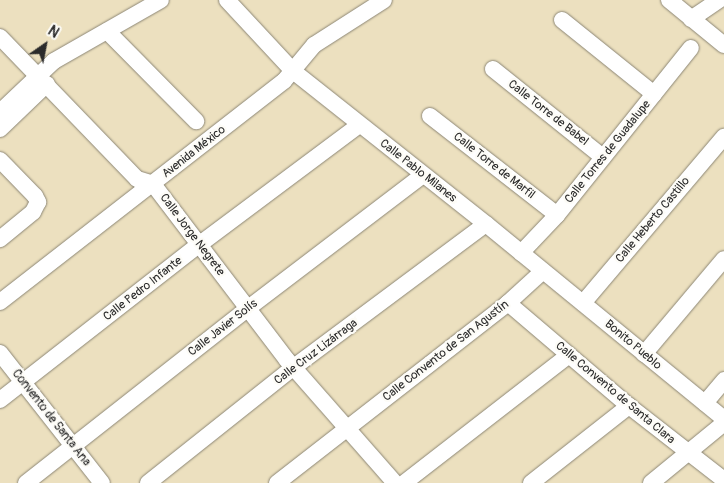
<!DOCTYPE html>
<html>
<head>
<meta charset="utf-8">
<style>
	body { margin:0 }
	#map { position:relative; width:724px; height:483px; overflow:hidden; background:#ece0bf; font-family:Pangolin,sans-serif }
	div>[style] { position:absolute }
	.roads { filter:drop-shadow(0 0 1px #8c8675) drop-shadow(0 0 1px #8c8675) }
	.minor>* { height:16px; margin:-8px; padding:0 8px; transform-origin:8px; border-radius:8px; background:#fff }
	span { translate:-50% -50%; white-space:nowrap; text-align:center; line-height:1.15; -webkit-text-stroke:4.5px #fdfcf7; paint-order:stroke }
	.street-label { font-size:12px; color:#2b2b2b }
	.north { position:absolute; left:20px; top:20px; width:50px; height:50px; -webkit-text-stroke:4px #fdfcf7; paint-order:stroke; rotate:33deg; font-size:14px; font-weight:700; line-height:20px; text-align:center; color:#2b2b2b }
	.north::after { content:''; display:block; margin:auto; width:18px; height:22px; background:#2b2b2b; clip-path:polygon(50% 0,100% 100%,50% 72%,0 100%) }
</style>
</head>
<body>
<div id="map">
	<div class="roads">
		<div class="minor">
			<div style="left:227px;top:0;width:97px;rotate:47.1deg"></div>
			<div style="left:293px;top:71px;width:246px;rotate:38.4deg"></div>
			<div style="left:486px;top:224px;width:308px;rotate:39.3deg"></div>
			<div style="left:669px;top:0;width:71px;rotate:39.3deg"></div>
			<div style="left:691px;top:19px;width:34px;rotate:-34deg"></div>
			<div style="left:562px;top:20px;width:118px;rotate:38.8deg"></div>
			<div style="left:107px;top:31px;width:127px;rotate:45.3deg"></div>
			<div style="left:0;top:37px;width:197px;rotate:46deg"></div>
			<div style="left:137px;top:179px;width:17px;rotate:17deg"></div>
			<div style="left:153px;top:184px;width:221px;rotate:52.7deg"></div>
			<div style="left:287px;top:360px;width:164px;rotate:48.7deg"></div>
			<div style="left:493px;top:69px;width:141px;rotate:38.7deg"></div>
			<div style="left:0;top:112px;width:74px;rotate:-43.4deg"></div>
			<div style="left:54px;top:61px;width:123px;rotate:-29.7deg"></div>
			<div style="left:430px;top:116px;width:161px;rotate:37.9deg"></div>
			<div style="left:0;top:129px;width:65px;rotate:-43.8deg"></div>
			<div style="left:0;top:160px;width:50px;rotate:45.8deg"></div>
			<div style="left:35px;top:196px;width:7px;rotate:63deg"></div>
			<div style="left:38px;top:202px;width:11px;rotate:117deg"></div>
			<div style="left:33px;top:212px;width:43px;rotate:140.7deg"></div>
			<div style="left:521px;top:253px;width:52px;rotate:-46.5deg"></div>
			<div style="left:557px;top:215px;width:214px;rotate:-51.3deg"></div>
			<div style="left:0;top:302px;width:360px;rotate:-37.9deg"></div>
			<div style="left:284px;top:81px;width:47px;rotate:-50.2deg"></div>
			<div style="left:314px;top:45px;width:83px;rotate:-32.7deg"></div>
			<div style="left:508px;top:303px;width:159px;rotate:40.4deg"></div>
			<div style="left:629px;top:406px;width:120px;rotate:37.9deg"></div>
			<div style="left:583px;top:303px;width:218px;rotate:-49.7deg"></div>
			<div style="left:0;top:353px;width:165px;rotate:51.9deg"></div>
			<div style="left:644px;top:354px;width:124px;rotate:-49.9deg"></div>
			<div style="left:0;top:400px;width:254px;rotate:-38deg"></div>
			<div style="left:200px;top:244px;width:199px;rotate:-36.8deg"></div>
			<div style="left:705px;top:403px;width:30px;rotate:-50deg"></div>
			<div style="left:26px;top:483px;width:281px;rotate:-38.2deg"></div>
			<div style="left:247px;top:309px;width:221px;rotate:-37.3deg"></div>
			<div style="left:148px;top:483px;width:186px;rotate:-38.5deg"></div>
			<div style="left:294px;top:367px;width:239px;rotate:-36.7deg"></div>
			<div style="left:277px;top:483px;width:293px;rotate:-37.9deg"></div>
			<div style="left:508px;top:303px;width:47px;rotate:-42.4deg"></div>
			<div style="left:404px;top:483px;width:209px;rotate:-37.8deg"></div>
			<div style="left:531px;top:483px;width:125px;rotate:-38.2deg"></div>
			<div style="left:651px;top:483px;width:94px;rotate:-39.4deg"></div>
		</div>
	</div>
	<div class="street-label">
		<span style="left:548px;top:113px;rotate:38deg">Calle Torre de Babel</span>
		<span style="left:194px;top:152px;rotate:-38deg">Avenida México</span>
		<span style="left:608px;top:152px;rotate:-51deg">Calle Torres de Guadalupe</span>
		<span style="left:494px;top:166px;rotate:38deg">Calle Torre de Marfil</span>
		<span style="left:418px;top:171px;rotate:38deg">Calle Pablo Milanes</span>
		<span style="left:653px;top:220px;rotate:-50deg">Calle Heberto Castillo</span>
		<span style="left:192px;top:235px;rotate:53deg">Calle Jorge Negrete</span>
		<span style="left:143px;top:289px;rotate:-38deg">Calle Pedro Infante</span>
		<span style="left:223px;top:328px;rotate:-38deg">Calle Javier Solís</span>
		<span style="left:633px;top:345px;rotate:40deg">Bonito Pueblo</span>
		<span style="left:446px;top:351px;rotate:-38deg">Calle Convento de San Agustín</span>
		<span style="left:316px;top:352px;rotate:-37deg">Calle Cruz Lizárraga</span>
		<span style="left:615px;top:393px;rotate:40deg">Calle Convento de Santa Clara</span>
		<span style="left:51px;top:418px;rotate:52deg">Convento de Santa Ana</span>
	</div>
	<div class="north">N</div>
</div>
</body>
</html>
